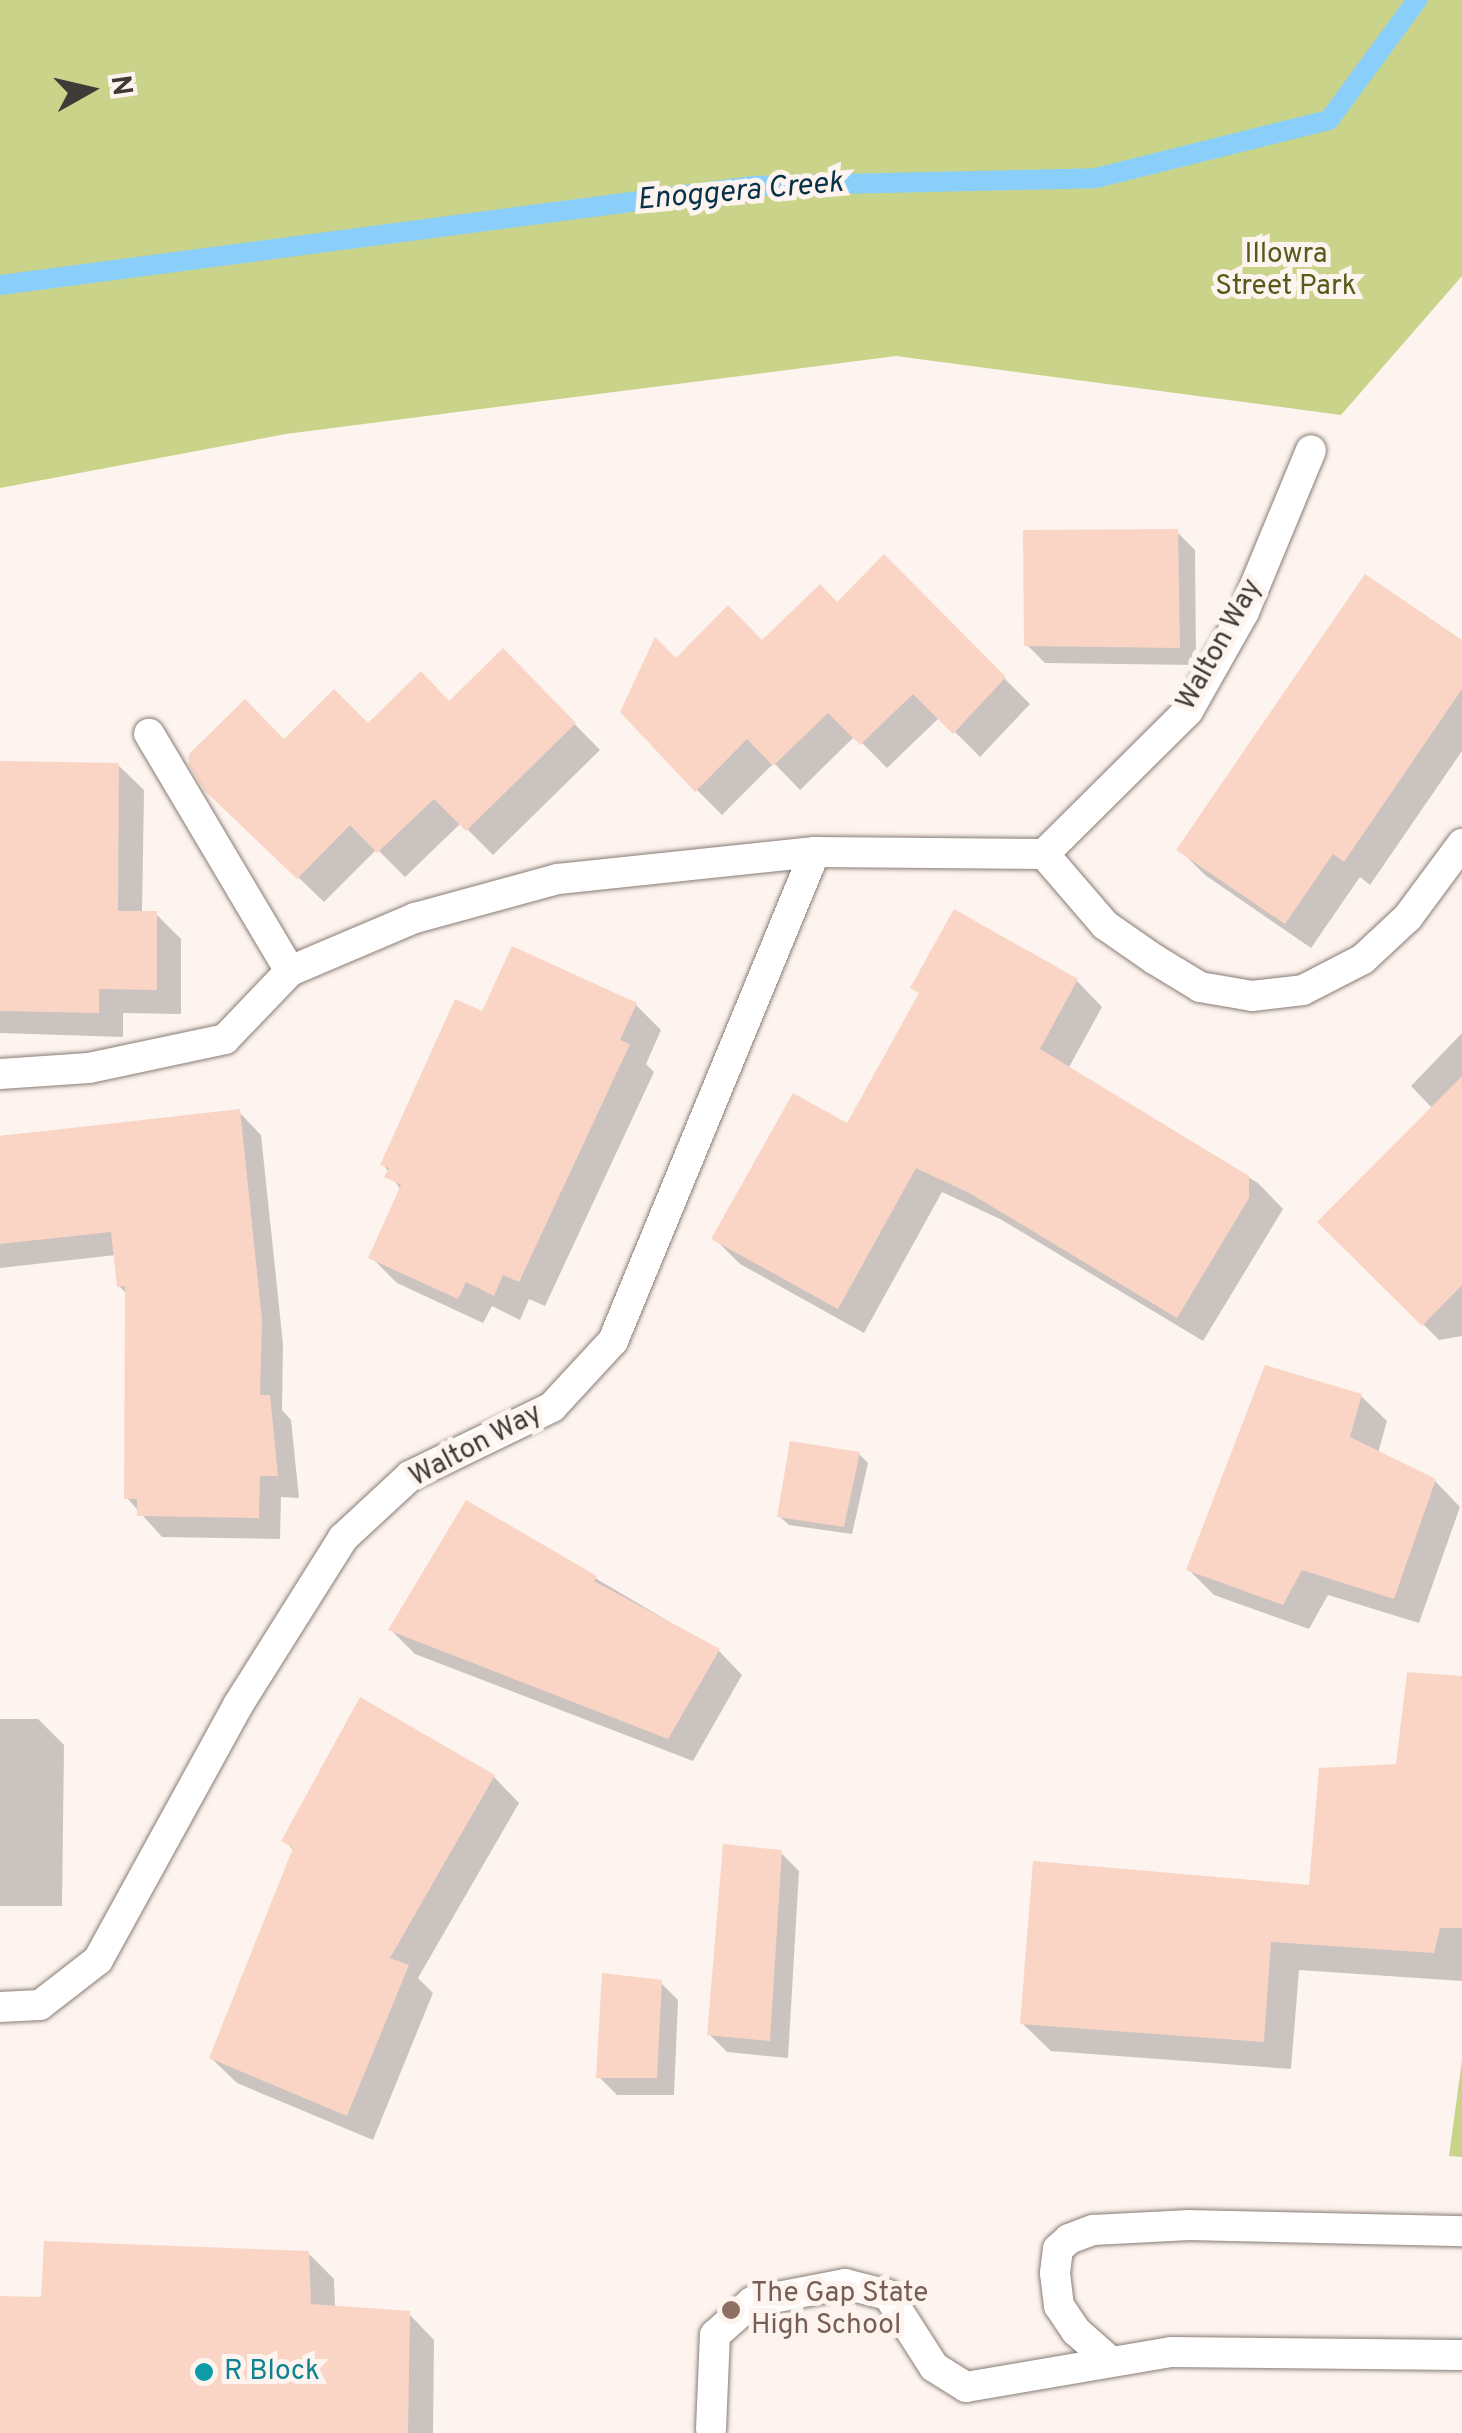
<!DOCTYPE html>
<html>
<head>
<meta charset="utf-8">
<style>
	body { margin:0 }
	#map { position:relative; width:1462px; height:2433px; overflow:hidden; background:#fdf4ef; font-family:Overpass,sans-serif }
	div>[style] { position:absolute }
	.green>* { inset:0; background:#c9d48a }
	.shadow>* { inset:0; background:#0003 }
	.stream>* { height:20px; margin:-10px; padding:0 10px; transform-origin:10px; border-radius:10px; background:#89cffa }
	.building>* { inset:0; background:#fad5c6 }
	.roads { filter:drop-shadow(0 0 2px #897c74) drop-shadow(0 0 2px #897c74) }
	.lane>* { height:30px; margin:-15px; padding:0 15px; transform-origin:15px; border-radius:15px; background:#fff }
	.dots>* { width:28px; height:28px; translate:-50% -50%; box-sizing:border-box; border:5px solid #fdf4ef; border-radius:50% }
	span { translate:-50% -50%; white-space:nowrap; text-align:center; line-height:1.15; -webkit-text-stroke:10px #fdf4ef; paint-order:stroke }
	.park-label { font-size:28px; color:#545c1a }
	.street-label { font-size:28px; color:#3f3a36 }
	.education-label { font-size:28px; color:#785e54 }
	.left { translate:0 -50%; text-align:left }
	.culture-label { font-size:28px; color:#0d838f }
	.water-label { font-size:30px; color:#073147; font-style:italic }
	.north { position:absolute; left:40px; top:40px; width:100px; height:100px; -webkit-text-stroke:8px #fdf4ef; paint-order:stroke; rotate:82deg; font-size:28px; font-weight:700; line-height:40px; text-align:center; color:#3f3a36 }
	.north::after { content:''; display:block; margin:auto; width:35px; height:45px; background:#3f3a36; clip-path:polygon(50% 0,100% 100%,50% 72%,0 100%) }
</style>
</head>
<body>
<div id="map">
	<div class="green">
		<div style="clip-path:polygon(0 0,1462px 0,1462px 276px,1341px 415px,896px 356px,286px 434px,0 488px)"></div>
		<div style="clip-path:polygon(1462px 2060px,1462px 2157px,1449px 2156px)"></div>
	</div>
	<div class="shadow">
		<div style="clip-path:polygon(1177px 532px,1195px 550px,1196px 665px,1045px 663px,1027px 645px)"></div>
		<div style="clip-path:polygon(884px 558px,1030px 704px,980px 757px,940px 717px,887px 768px,855px 736px,800px 790px,774px 763px,722px 815px,697px 790px,676px 662px,763px 643px,837px 605px)"></div>
		<div style="clip-path:polygon(1462px 643px,1462px 751px,1370px 885px,1360px 877px,1311px 948px,1205px 875px,1180px 850px)"></div>
		<div style="clip-path:polygon(503px 651px,600px 750px,493px 855px,461px 823px,405px 877px,377px 849px,324px 902px,207px 789px,188px 758px,245px 703px,285px 743px,369px 727px,450px 704px)"></div>
		<div style="clip-path:polygon(0 764px,118px 765px,144px 790px,142px 913px,156px 914px,181px 939px,181px 1014px,123px 1013px,123px 1037px,0 1033px)"></div>
		<div style="clip-path:polygon(1077px 981px,1102px 1007px,1068px 1069px,1258px 1183px,1283px 1209px,1203px 1341px,1000px 1219px,942px 1192px,864px 1333px,740px 1264px,714px 1238px,847px 1126px,921px 995px,913px 988px)"></div>
		<div style="clip-path:polygon(636px 1005px,661px 1030px,646px 1064px,654px 1072px,545px 1306px,529px 1299px,520px 1320px,492px 1306px,483px 1323px,397px 1283px,371px 1257px,401px 1190px,383px 1164px,483px 1014px)"></div>
		<div style="clip-path:polygon(1462px 1033px,1462px 1336px,1439px 1340px,1321px 1222px,1433px 1109px,1411px 1086px)"></div>
		<div style="clip-path:polygon(239px 1112px,261px 1135px,283px 1344px,282px 1410px,291px 1420px,299px 1498px,281px 1497px,280px 1539px,162px 1537px,127px 1498px,127px 1294px,119px 1286px,116px 1255px,0 1268px,0 1136px)"></div>
		<div style="clip-path:polygon(1361px 1396px,1387px 1421px,1378px 1453px,1435px 1481px,1460px 1507px,1419px 1623px,1328px 1595px,1309px 1629px,1214px 1595px,1189px 1570px)"></div>
		<div style="clip-path:polygon(859px 1454px,868px 1463px,852px 1534px,789px 1525px,780px 1517px)"></div>
		<div style="clip-path:polygon(595px 1578px,719px 1651px,742px 1675px,693px 1761px,415px 1654px,391px 1630px)"></div>
		<div style="clip-path:polygon(1462px 1678px,1462px 1981px,1299px 1970px,1291px 2069px,1051px 2051px,1022px 2023px,1311px 1887px)"></div>
		<div style="clip-path:polygon(361px 1700px,494px 1777px,519px 1803px,418px 1978px,433px 1993px,373px 2140px,237px 2083px,211px 2058px,294px 1851px,284px 1840px)"></div>
		<div style="clip-path:polygon(0 1719px,38px 1719px,64px 1745px,62px 1906px,0 1906px)"></div>
		<div style="clip-path:polygon(781px 1853px,799px 1871px,788px 2058px,727px 2052px,709px 2034px)"></div>
		<div style="clip-path:polygon(660px 1982px,678px 2000px,674px 2095px,617px 2095px,599px 2077px)"></div>
		<div style="clip-path:polygon(308px 2253px,334px 2279px,335px 2308px,409px 2314px,434px 2340px,433px 2433px,0 2433px,0 2299px,43px 2299px)"></div>
	</div>
	<div class="stream">
		<div style="left:0;top:285px;width:758px;rotate:-7.5deg"></div>
		<div style="left:752px;top:186px;width:344px;rotate:-1.3deg"></div>
		<div style="left:1096px;top:178px;width:240px;rotate:-14deg"></div>
		<div style="left:1329px;top:120px;width:149px;rotate:-53.7deg"></div>
	</div>
	<div class="building">
		<div style="clip-path:polygon(1178px 529px,1180px 648px,1024px 646px,1023px 530px)"></div>
		<div style="clip-path:polygon(884px 554px,1006px 677px,953px 734px,913px 694px,860px 745px,828px 713px,773px 766px,747px 739px,695px 792px,620px 712px,655px 637px,676px 658px,728px 605px,762px 640px,820px 584px,837px 602px)"></div>
		<div style="clip-path:polygon(1365px 574px,1462px 640px,1462px 689px,1344px 862px,1333px 854px,1285px 924px,1176px 850px)"></div>
		<div style="clip-path:polygon(503px 648px,576px 723px,466px 831px,434px 799px,377px 853px,350px 825px,297px 879px,205px 791px,189px 765px,189px 754px,245px 699px,284px 739px,334px 689px,368px 723px,421px 671px,449px 701px)"></div>
		<div style="clip-path:polygon(0 761px,119px 763px,118px 911px,157px 911px,157px 990px,99px 989px,99px 1013px,0 1011px)"></div>
		<div style="clip-path:polygon(954px 909px,1078px 979px,1040px 1049px,1249px 1176px,1249px 1198px,1177px 1318px,971px 1194px,916px 1168px,838px 1309px,711px 1239px,793px 1093px,847px 1123px,919px 993px,910px 988px)"></div>
		<div style="clip-path:polygon(512px 946px,637px 1003px,620px 1040px,630px 1044px,519px 1282px,503px 1275px,494px 1296px,466px 1282px,458px 1299px,368px 1258px,401px 1185px,384px 1177px,389px 1168px,380px 1165px,455px 999px,482px 1011px)"></div>
		<div style="clip-path:polygon(1462px 1076px,1462px 1285px,1422px 1326px,1317px 1222px)"></div>
		<div style="clip-path:polygon(240px 1109px,262px 1320px,260px 1395px,270px 1395px,278px 1476px,260px 1476px,259px 1518px,137px 1516px,137px 1499px,124px 1499px,125px 1286px,117px 1287px,111px 1232px,0 1244px,0 1136px)"></div>
		<div style="clip-path:polygon(1265px 1365px,1362px 1394px,1350px 1437px,1436px 1479px,1394px 1599px,1302px 1570px,1283px 1605px,1186px 1570px)"></div>
		<div style="clip-path:polygon(790px 1441px,860px 1452px,844px 1527px,777px 1517px)"></div>
		<div style="clip-path:polygon(466px 1500px,597px 1576px,594px 1581px,720px 1649px,668px 1739px,388px 1630px)"></div>
		<div style="clip-path:polygon(1407px 1672px,1462px 1676px,1462px 1928px,1440px 1928px,1434px 1953px,1271px 1942px,1264px 2042px,1020px 2024px,1033px 1861px,1309px 1885px,1319px 1768px,1396px 1764px)"></div>
		<div style="clip-path:polygon(360px 1697px,495px 1775px,390px 1958px,409px 1965px,347px 2116px,209px 2058px,293px 1848px,281px 1841px)"></div>
		<div style="clip-path:polygon(723px 1844px,782px 1850px,770px 2041px,707px 2035px)"></div>
		<div style="clip-path:polygon(602px 1973px,662px 1980px,657px 2078px,596px 2078px)"></div>
		<div style="clip-path:polygon(44px 2241px,309px 2251px,311px 2304px,410px 2311px,408px 2433px,0 2433px,0 2296px,41px 2297px)"></div>
	</div>
	<div class="roads">
		<div class="lane">
			<div style="left:1044px;top:854px;width:94px;rotate:49.3deg"></div>
			<div style="left:1105px;top:925px;width:60px;rotate:34.8deg"></div>
			<div style="left:1154px;top:959px;width:54px;rotate:31.3deg"></div>
			<div style="left:1200px;top:987px;width:53px;rotate:9.8deg"></div>
			<div style="left:1252px;top:996px;width:51px;rotate:-6.7deg"></div>
			<div style="left:1303px;top:990px;width:68px;rotate:-27.3deg"></div>
			<div style="left:1363px;top:959px;width:62px;rotate:-43deg"></div>
			<div style="left:1408px;top:917px;width:91px;rotate:-53.5deg"></div>
			<div style="left:290px;top:971px;width:136px;rotate:-23deg"></div>
			<div style="left:415px;top:918px;width:148px;rotate:-15.3deg"></div>
			<div style="left:558px;top:879px;width:258px;rotate:-6deg"></div>
			<div style="left:815px;top:852px;width:229px;rotate:0.5deg"></div>
			<div style="left:1044px;top:854px;width:203px;rotate:-44.8deg"></div>
			<div style="left:1188px;top:711px;width:114px;rotate:-60.5deg"></div>
			<div style="left:1244px;top:612px;width:175px;rotate:-67.5deg"></div>
			<div style="left:0;top:1074px;width:89px;rotate:-3.9deg"></div>
			<div style="left:89px;top:1068px;width:139px;rotate:-12deg"></div>
			<div style="left:225px;top:1039px;width:94px;rotate:-46.3deg"></div>
			<div style="left:290px;top:971px;width:276px;rotate:-120.7deg"></div>
			<div style="left:0;top:2007px;width:40px;rotate:-2.9deg"></div>
			<div style="left:40px;top:2005px;width:73px;rotate:-37.8deg"></div>
			<div style="left:98px;top:1960px;width:291px;rotate:-61.2deg"></div>
			<div style="left:238px;top:1705px;width:197px;rotate:-57.8deg"></div>
			<div style="left:343px;top:1538px;width:91px;rotate:-42.8deg"></div>
			<div style="left:410px;top:1476px;width:158px;rotate:-25.9deg"></div>
			<div style="left:552px;top:1407px;width:90px;rotate:-47.3deg"></div>
			<div style="left:613px;top:1341px;width:529px;rotate:-67.56deg"></div>
			<div style="left:1110px;top:2361px;width:45px;rotate:-138.6deg"></div>
			<div style="left:1076px;top:2331px;width:30px;rotate:-124deg"></div>
			<div style="left:1059px;top:2306px;width:33px;rotate:-97deg"></div>
			<div style="left:1055px;top:2273px;width:24px;rotate:-83deg"></div>
			<div style="left:1058px;top:2249px;width:15px;rotate:-42deg"></div>
			<div style="left:1069px;top:2239px;width:26px;rotate:-21deg"></div>
			<div style="left:1093px;top:2230px;width:97px;rotate:-3deg"></div>
			<div style="left:1190px;top:2225px;width:272px;rotate:1.3deg"></div>
			<div style="left:711px;top:2429px;width:94px;rotate:-87.6deg"></div>
			<div style="left:715px;top:2335px;width:50px;rotate:-41.7deg"></div>
			<div style="left:752px;top:2302px;width:95px;rotate:-11deg"></div>
			<div style="left:845px;top:2284px;width:44px;rotate:14.3deg"></div>
			<div style="left:888px;top:2295px;width:85px;rotate:57.4deg"></div>
			<div style="left:934px;top:2367px;width:38px;rotate:32deg"></div>
			<div style="left:966px;top:2387px;width:208px;rotate:-9.7deg"></div>
			<div style="left:1171px;top:2352px;width:291px;rotate:0.6deg"></div>
		</div>
	</div>
	<div class="dots">
		<div style="left:731px;top:2310px;background:#8d6e63"></div>
		<div style="left:204px;top:2372px;background:#0f9aa8"></div>
	</div>
	<div class="park-label">
		<span style="left:1286px;top:271px">Illowra<br>Street Park</span>
	</div>
	<div class="street-label">
		<span style="left:1220px;top:645px;rotate:-61deg">Walton Way</span>
		<span style="left:476px;top:1446px;rotate:-28deg">Walton Way</span>
	</div>
	<div class="education-label">
		<span class="left" style="left:751px;top:2310px">The Gap State<br>High School</span>
	</div>
	<div class="culture-label">
		<span class="left" style="left:224px;top:2372px">R Block</span>
	</div>
	<div class="water-label">
		<span style="left:740px;top:193px;rotate:-5deg">Enoggera Creek</span>
	</div>
	<div class="north">N</div>
</div>
</body>
</html>
